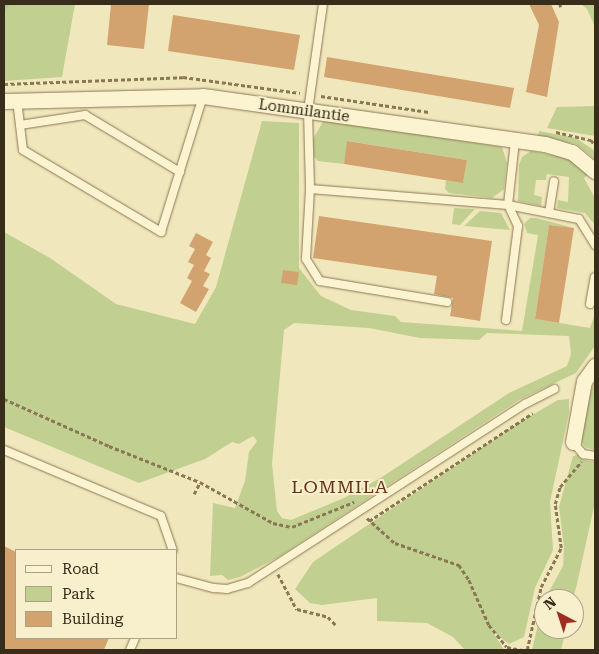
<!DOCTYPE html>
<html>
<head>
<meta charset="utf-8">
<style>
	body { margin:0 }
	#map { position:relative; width:599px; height:654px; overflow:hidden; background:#f1e7bc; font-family:"Roboto Serif",serif }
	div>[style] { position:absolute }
	.green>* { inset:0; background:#c1d090 }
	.stream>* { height:4px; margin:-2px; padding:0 2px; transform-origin:2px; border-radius:2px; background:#a1c2bc }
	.building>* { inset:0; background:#d3a36f }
	.path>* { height:2.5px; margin-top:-1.25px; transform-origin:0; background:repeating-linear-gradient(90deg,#8a7754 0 4px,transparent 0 6.5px) }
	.roads { filter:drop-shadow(0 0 1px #8a7754) drop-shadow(0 0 1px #8a7754) }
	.lane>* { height:8px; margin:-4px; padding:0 4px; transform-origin:4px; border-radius:4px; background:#fcf3d0 }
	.street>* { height:15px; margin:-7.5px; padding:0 7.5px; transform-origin:7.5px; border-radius:7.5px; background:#fcf3d0 }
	span { translate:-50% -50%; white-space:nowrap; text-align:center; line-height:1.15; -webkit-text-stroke:4px #f8f0cc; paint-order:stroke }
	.street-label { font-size:15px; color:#382c1a }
	.quarter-label { font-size:18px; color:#683016; letter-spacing:1px }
	.frame { position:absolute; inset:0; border:5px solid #382c1a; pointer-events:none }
	.legend { position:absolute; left:15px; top:549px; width:162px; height:90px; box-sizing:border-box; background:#f8f0cc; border:1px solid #aba285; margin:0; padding:6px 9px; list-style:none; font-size:15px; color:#382c1a }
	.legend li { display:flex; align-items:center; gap:10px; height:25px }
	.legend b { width:25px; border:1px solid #aba285 }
	.north { position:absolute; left:534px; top:589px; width:50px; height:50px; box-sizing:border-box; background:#f8f0cc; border:1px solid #aba285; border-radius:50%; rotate:320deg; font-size:14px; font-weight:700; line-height:20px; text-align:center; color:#382c1a }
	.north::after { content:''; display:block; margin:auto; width:18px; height:22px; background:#9e2c20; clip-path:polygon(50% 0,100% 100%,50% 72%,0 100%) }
</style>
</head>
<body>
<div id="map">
	<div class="green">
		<div style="clip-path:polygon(4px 4px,75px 4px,62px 77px,4px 81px)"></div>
		<div style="clip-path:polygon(581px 4px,595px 4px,595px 27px,587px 9px)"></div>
		<div style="clip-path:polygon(595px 77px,595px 136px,547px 128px,557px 107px,594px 106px)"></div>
		<div style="clip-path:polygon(324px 120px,502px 147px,507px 163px,504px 189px,492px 198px,449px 193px,445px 189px,446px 180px,463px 182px,467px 160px,348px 141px,344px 164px,318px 161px,313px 155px,313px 139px)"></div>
		<div style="clip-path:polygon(evenodd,262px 121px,299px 123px,299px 268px,321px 296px,351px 310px,395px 316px,401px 322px,522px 331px,538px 235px,527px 233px,524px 224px,530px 218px,536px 218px,574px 228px,549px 225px,535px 319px,590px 328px,595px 314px,595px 346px,576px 373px,519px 400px,277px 558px,240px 577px,228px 580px,222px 575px,210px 576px,213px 503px,235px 508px,245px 481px,249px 452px,257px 441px,253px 436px,239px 444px,232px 442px,205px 459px,139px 483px,4px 427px,4px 232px,50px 258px,116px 304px,195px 324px,216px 287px,262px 121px,294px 323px,369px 328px,420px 338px,479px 340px,487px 333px,569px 336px,571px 354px,567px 366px,509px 393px,382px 477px,344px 498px,291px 520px,282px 518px,277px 511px,272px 464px,284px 330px,294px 323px)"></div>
		<div style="clip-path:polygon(539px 131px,576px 138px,595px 151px,595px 159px,576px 144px,538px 136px)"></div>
		<div style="clip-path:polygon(531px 151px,568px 158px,589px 174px,584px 178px,595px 198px,595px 225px,585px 213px,557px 208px,558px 200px,568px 202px,569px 177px,547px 174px,546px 180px,536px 180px,534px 195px,542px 197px,541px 206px,518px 201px,519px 165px,522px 157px)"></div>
		<div style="clip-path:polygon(454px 208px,475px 209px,460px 225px,452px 224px)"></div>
		<div style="clip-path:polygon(480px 211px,501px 213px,510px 230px,464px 226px)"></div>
		<div style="clip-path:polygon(595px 382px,595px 450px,594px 450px,585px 447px,581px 440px,590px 392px)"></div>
		<div style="clip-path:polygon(569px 399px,569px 413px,550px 502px,553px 550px,535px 588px,524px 637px,509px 644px,493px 632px,504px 650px,465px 650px,453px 637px,427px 623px,377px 621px,377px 598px,322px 605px,310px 603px,295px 589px,313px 562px,520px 422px,558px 400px)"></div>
		<div style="clip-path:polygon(578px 455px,584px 460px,595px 462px,595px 502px,577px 584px,573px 599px,545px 599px,563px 566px,564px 547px,559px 507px,573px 456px)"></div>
		<div style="clip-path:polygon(544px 600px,544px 629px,566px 629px,561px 650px,532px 650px)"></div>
	</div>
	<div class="stream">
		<div style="left:4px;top:8px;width:5px;rotate:-53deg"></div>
	</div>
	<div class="building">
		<div style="clip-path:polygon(111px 4px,149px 4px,144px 49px,107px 45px)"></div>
		<div style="clip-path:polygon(529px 4px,551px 4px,559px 22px,547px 97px,526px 92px,539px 25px)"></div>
		<div style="clip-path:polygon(173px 15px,300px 35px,294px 70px,168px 51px)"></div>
		<div style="clip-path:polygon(327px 57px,514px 88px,510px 108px,324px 77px)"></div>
		<div style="clip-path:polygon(347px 141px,467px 160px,463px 183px,344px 164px)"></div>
		<div style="clip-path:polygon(319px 216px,492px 241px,480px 321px,450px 316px,453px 298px,434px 294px,437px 276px,313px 258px)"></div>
		<div style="clip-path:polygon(549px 225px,574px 228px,559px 323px,535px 319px)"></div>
		<div style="clip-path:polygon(196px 233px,213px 242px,206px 255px,211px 258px,204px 271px,210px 274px,203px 286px,209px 289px,196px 312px,180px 303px,192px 281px,187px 278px,194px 265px,188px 262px,195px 249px,189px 246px)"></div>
		<div style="clip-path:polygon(283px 270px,299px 272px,297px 285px,281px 283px)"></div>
		<div style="clip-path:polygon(4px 546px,16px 552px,16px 638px,109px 638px,104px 650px,4px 650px)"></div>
	</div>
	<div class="path">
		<div style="left:560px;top:4px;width:3px;rotate:72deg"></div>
		<div style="left:4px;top:84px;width:179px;rotate:-2.2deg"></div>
		<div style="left:183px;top:77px;width:118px;rotate:7.8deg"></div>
		<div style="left:321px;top:96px;width:109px;rotate:8.4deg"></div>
		<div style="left:556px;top:132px;width:36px;rotate:13deg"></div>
		<div style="left:591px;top:140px;width:6px;rotate:51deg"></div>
		<div style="left:4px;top:399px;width:115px;rotate:24.1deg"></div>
		<div style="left:109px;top:446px;width:98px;rotate:21.6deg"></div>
		<div style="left:200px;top:482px;width:84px;rotate:29.3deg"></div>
		<div style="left:273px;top:523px;width:19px;rotate:12deg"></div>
		<div style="left:292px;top:527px;width:67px;rotate:-22deg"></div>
		<div style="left:194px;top:494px;width:13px;rotate:-63deg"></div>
		<div style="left:367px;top:518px;width:38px;rotate:42deg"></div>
		<div style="left:395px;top:543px;width:68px;rotate:19deg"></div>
		<div style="left:459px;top:565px;width:18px;rotate:56deg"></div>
		<div style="left:469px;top:580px;width:49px;rotate:66deg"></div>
		<div style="left:489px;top:625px;width:28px;rotate:51deg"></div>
		<div style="left:507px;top:647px;width:15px;rotate:11deg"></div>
		<div style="left:369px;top:521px;width:196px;rotate:-33.4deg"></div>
		<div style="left:278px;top:574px;width:40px;rotate:62deg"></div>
		<div style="left:297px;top:609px;width:32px;rotate:14deg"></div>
		<div style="left:328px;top:617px;width:11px;rotate:45deg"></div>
		<div style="left:527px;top:650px;width:65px;rotate:-77.5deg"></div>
		<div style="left:541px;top:587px;width:44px;rotate:-62.9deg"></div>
		<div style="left:561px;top:548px;width:44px;rotate:-97.8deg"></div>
		<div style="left:555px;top:504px;width:18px;rotate:-74deg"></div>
		<div style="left:560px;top:487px;width:33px;rotate:-50deg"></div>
	</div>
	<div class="roads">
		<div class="lane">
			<div style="left:323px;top:4px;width:108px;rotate:98deg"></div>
			<div style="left:308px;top:111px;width:78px;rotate:88.5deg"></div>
			<div style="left:310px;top:189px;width:70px;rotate:93.3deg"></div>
			<div style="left:306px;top:259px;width:26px;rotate:58deg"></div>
			<div style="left:320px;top:281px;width:129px;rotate:9.4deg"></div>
			<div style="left:17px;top:100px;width:50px;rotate:83.2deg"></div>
			<div style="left:23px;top:150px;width:161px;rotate:30.7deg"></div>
			<div style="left:161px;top:232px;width:142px;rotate:-72.8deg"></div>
			<div style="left:20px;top:125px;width:66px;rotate:-8.7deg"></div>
			<div style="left:85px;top:115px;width:111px;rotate:31deg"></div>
			<div style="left:310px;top:189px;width:199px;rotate:4.6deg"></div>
			<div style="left:508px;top:205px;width:64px;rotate:-83.8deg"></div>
			<div style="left:508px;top:205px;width:72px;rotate:11.2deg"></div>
			<div style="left:579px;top:219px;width:31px;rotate:58deg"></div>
			<div style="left:549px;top:213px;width:32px;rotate:-81deg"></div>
			<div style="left:590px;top:304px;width:27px;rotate:-80deg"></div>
			<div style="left:506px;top:320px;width:95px;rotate:-82.7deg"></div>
			<div style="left:518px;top:226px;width:23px;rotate:-115deg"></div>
			<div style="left:573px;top:442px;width:16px;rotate:50deg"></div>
			<div style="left:583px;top:454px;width:12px;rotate:9deg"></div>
			<div style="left:4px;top:450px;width:170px;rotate:22.8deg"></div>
			<div style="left:161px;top:516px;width:36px;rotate:71deg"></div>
			<div style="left:176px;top:578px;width:39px;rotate:15deg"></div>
			<div style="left:214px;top:588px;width:13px;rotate:4deg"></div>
			<div style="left:227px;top:589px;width:22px;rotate:-16deg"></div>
			<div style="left:248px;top:583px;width:330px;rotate:-32.9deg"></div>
			<div style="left:525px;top:404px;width:33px;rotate:-27deg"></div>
			<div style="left:130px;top:650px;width:13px;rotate:-67deg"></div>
		</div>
		<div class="street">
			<div style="left:4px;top:101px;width:199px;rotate:-1.4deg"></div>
			<div style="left:203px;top:96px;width:345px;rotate:8deg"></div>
			<div style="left:545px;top:144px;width:28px;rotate:17deg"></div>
			<div style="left:572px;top:152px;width:30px;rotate:40deg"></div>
			<div style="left:573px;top:442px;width:62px;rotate:-79.8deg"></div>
			<div style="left:584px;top:381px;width:19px;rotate:-54deg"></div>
		</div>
	</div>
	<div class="street-label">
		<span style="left:304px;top:111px;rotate:8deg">Lommilantie</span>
	</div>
	<div class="quarter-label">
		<span style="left:340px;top:487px">LOMMILA</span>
	</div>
	<div class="frame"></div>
	<ul class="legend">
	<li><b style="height:6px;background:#fcf3d0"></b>Road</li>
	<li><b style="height:14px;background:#c1d090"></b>Park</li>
	<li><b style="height:14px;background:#d3a36f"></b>Building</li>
	</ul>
	<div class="north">N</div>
</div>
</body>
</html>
